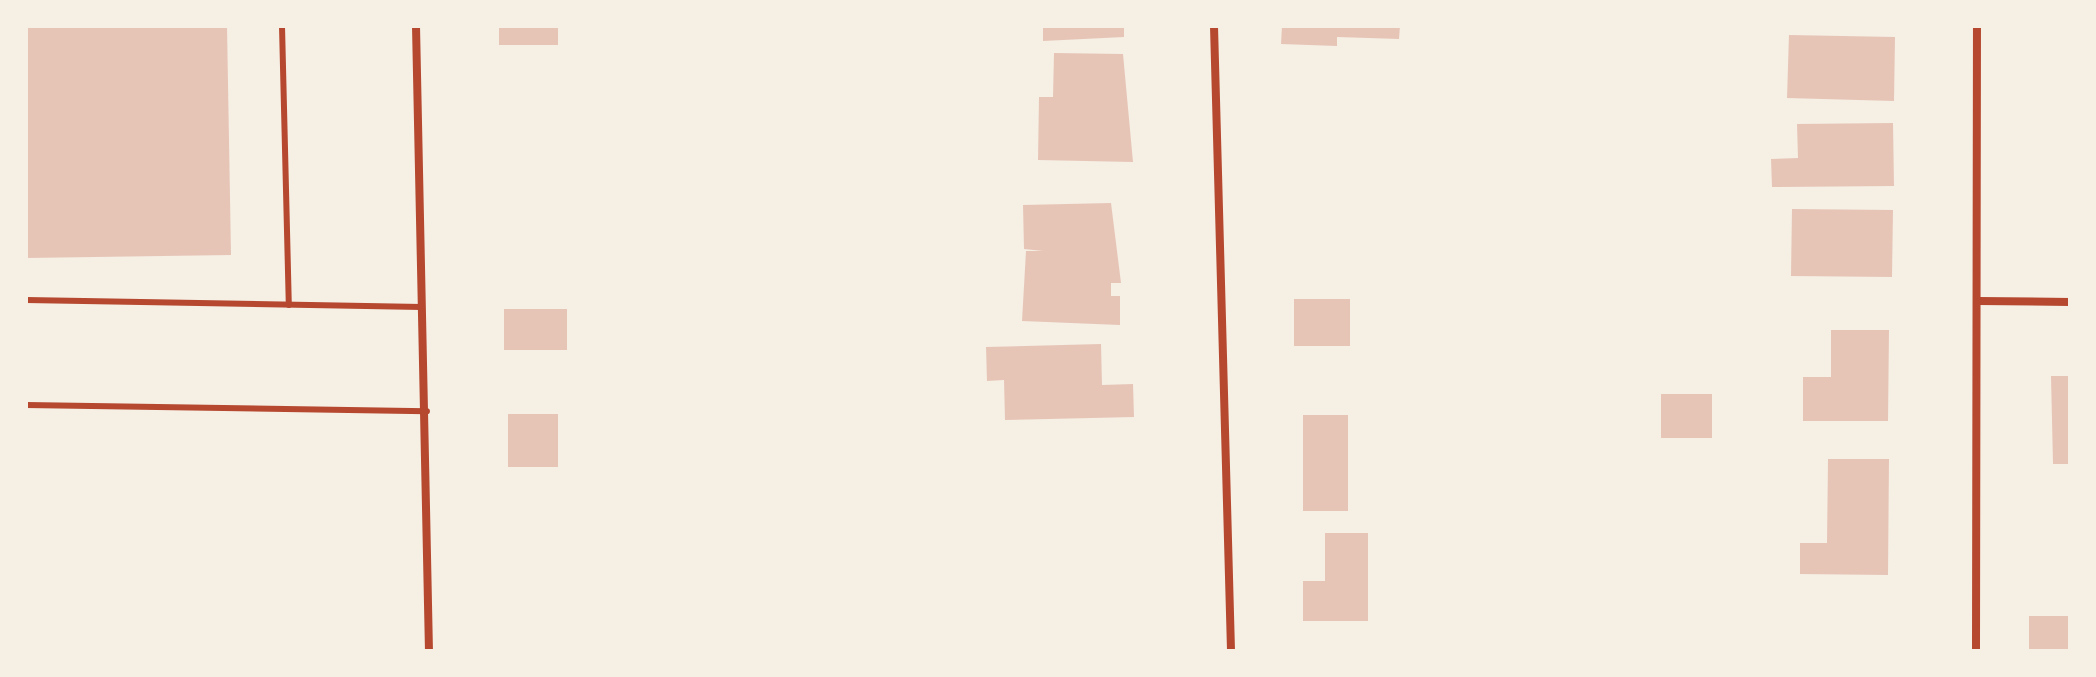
<!DOCTYPE html>
<html>
<head>
<meta charset="utf-8">
<style>
	body { margin:0 }
	#map { position:relative; width:2096px; height:677px; overflow:hidden; background:#f6efe4; font-family:"Alegreya Sans",sans-serif }
	div>[style] { position:absolute }
	.building>* { inset:0; background:#e6c5b7 }
	.service>* { height:6px; margin:-3px; padding:0 3px; transform-origin:3px; border-radius:3px; background:#b5482f }
	.minor>* { height:8px; margin:-4px; padding:0 4px; transform-origin:4px; border-radius:4px; background:#b5482f }
	span { translate:-50% -50%; white-space:nowrap; text-align:center; line-height:1.15; -webkit-text-stroke:6px #f6efe4; paint-order:stroke }
	.frame { position:absolute; inset:0; border:28px solid #f6efe4; pointer-events:none }
</style>
</head>
<body>
<div id="map">
	<div class="building">
		<div style="clip-path:polygon(26px 26px,227px 26px,231px 255px,26px 258px)"></div>
		<div style="clip-path:polygon(499px 26px,558px 26px,558px 45px,499px 45px)"></div>
		<div style="clip-path:polygon(1043px 26px,1124px 26px,1124px 37px,1043px 41px)"></div>
		<div style="clip-path:polygon(1282px 26px,1400px 26px,1399px 39px,1337px 37px,1337px 46px,1281px 44px)"></div>
		<div style="clip-path:polygon(1789px 35px,1895px 37px,1894px 101px,1787px 98px)"></div>
		<div style="clip-path:polygon(1054px 53px,1123px 54px,1133px 162px,1038px 160px,1039px 97px,1053px 97px)"></div>
		<div style="clip-path:polygon(1893px 123px,1894px 186px,1772px 187px,1771px 159px,1798px 158px,1797px 124px)"></div>
		<div style="clip-path:polygon(1111px 203px,1121px 283px,1111px 283px,1111px 296px,1120px 296px,1120px 325px,1022px 321px,1026px 251px,1043px 251px,1024px 249px,1023px 205px)"></div>
		<div style="clip-path:polygon(1792px 209px,1893px 210px,1892px 277px,1791px 276px)"></div>
		<div style="clip-path:polygon(1294px 299px,1350px 299px,1350px 346px,1294px 346px)"></div>
		<div style="clip-path:polygon(504px 309px,567px 309px,567px 350px,504px 350px)"></div>
		<div style="clip-path:polygon(1831px 330px,1889px 330px,1888px 421px,1803px 421px,1803px 377px,1831px 377px)"></div>
		<div style="clip-path:polygon(1101px 344px,1102px 385px,1133px 384px,1134px 417px,1005px 420px,1004px 380px,987px 381px,986px 347px)"></div>
		<div style="clip-path:polygon(2051px 376px,2070px 376px,2070px 464px,2053px 464px)"></div>
		<div style="clip-path:polygon(1661px 394px,1712px 394px,1712px 438px,1661px 438px)"></div>
		<div style="clip-path:polygon(508px 414px,558px 414px,558px 467px,508px 467px)"></div>
		<div style="clip-path:polygon(1303px 415px,1348px 415px,1348px 511px,1303px 511px)"></div>
		<div style="clip-path:polygon(1828px 459px,1889px 459px,1888px 575px,1800px 574px,1800px 543px,1827px 543px)"></div>
		<div style="clip-path:polygon(1325px 533px,1368px 533px,1368px 621px,1303px 621px,1303px 581px,1325px 581px)"></div>
		<div style="clip-path:polygon(2029px 616px,2070px 616px,2070px 651px,2029px 651px)"></div>
	</div>
	<div class="service">
		<div style="left:282px;top:26px;width:279px;rotate:88.6deg"></div>
		<div style="left:26px;top:300px;width:396px;rotate:1deg"></div>
		<div style="left:26px;top:405px;width:401px;rotate:0.9deg"></div>
	</div>
	<div class="minor">
		<div style="left:416px;top:26px;width:625px;rotate:88.81deg"></div>
		<div style="left:1214px;top:26px;width:625px;rotate:88.44deg"></div>
		<div style="left:1978px;top:301px;width:92px;rotate:0.6deg"></div>
		<div style="left:1976px;top:651px;width:625px;rotate:-89.91deg"></div>
	</div>
	<div class="frame"></div>
</div>
</body>
</html>
